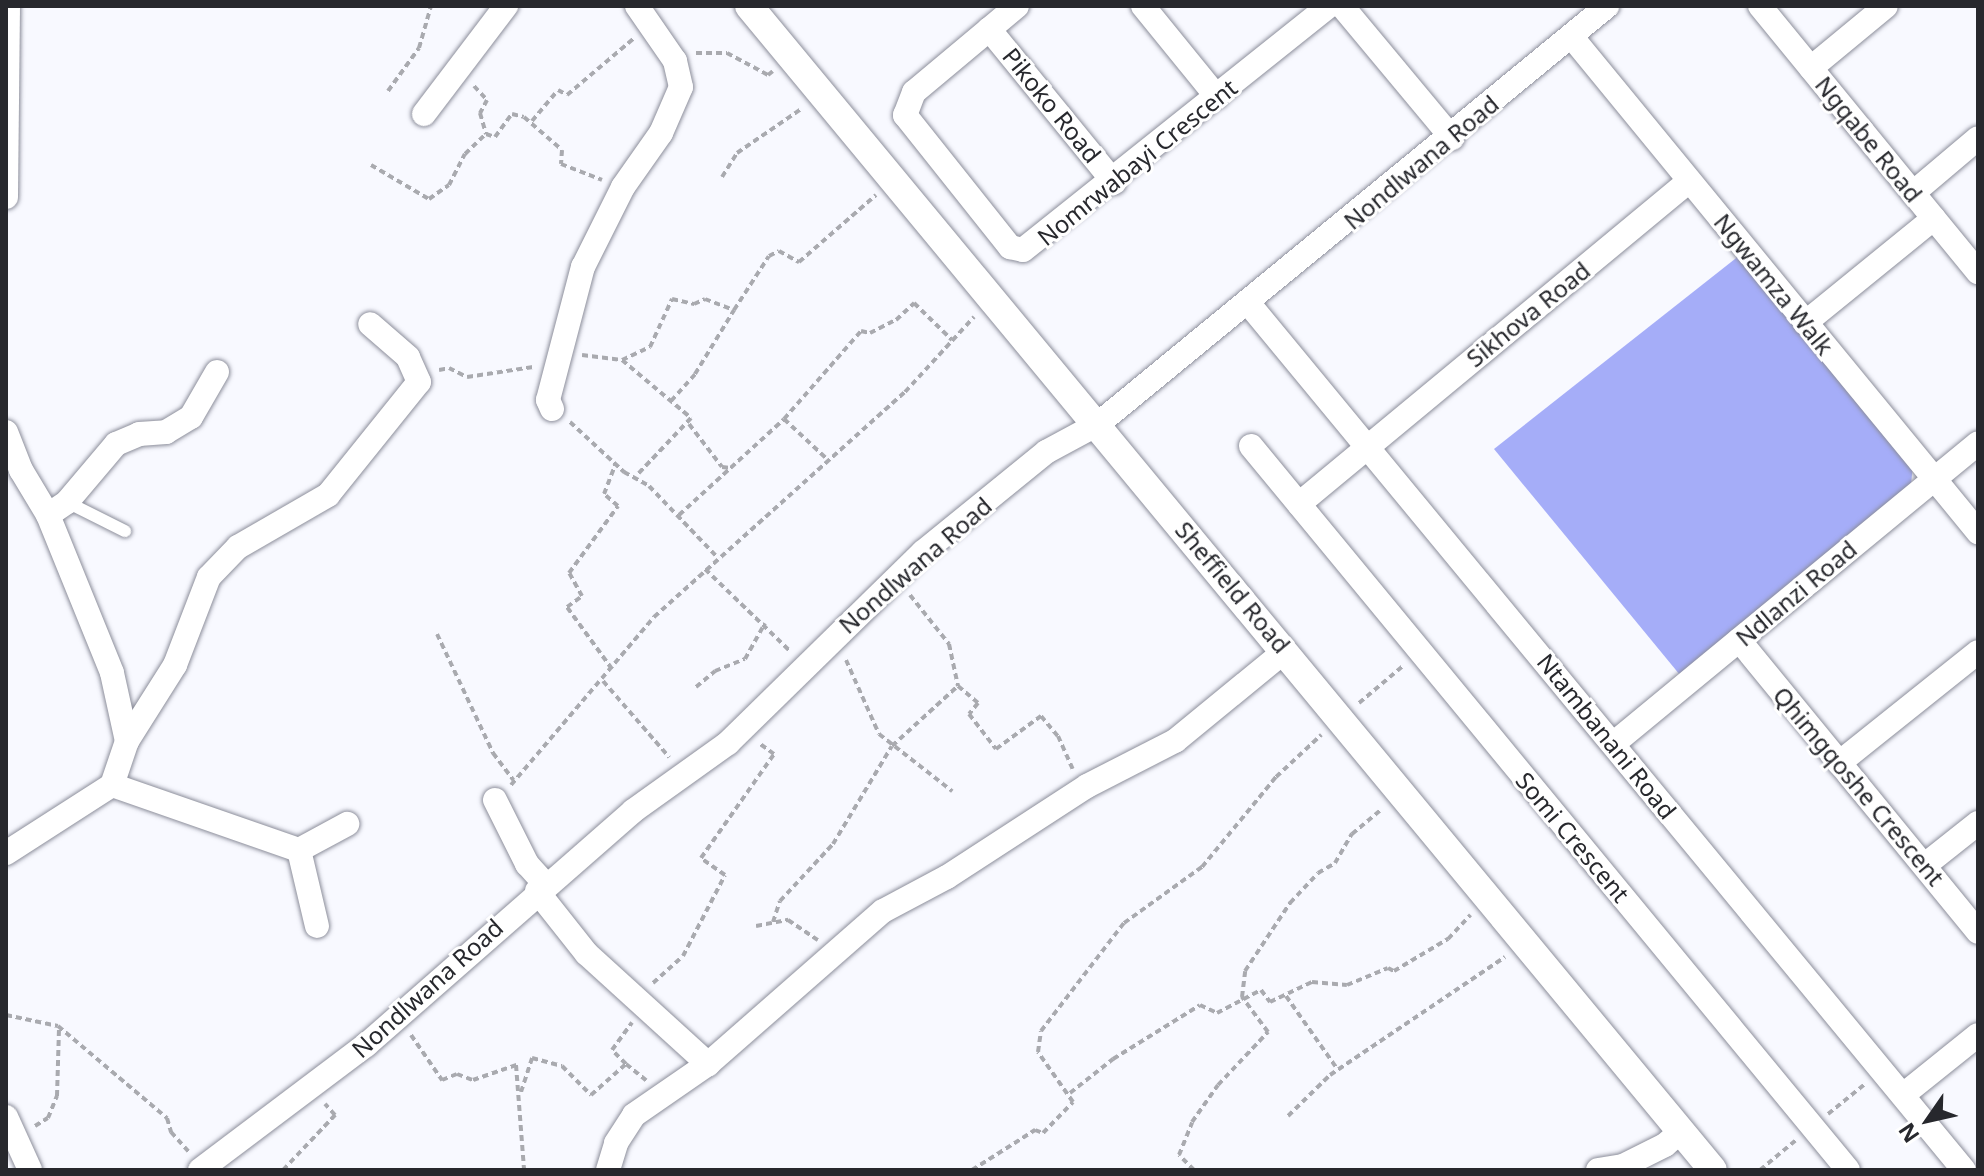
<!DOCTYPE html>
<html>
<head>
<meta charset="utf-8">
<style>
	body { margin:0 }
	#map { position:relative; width:1984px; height:1176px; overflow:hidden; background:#f8f9ff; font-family:"Noto Sans",sans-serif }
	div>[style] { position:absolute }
	.water>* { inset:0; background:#a5adf8 }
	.path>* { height:4px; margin-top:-2px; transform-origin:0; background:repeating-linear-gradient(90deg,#a9aaaf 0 6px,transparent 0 10px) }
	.roads { filter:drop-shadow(0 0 2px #8c8e9b) drop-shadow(0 0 2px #8c8e9b) }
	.service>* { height:12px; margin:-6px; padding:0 6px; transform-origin:6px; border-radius:6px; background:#fff }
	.minor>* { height:24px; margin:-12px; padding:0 12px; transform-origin:12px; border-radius:12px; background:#fff }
	.tertiary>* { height:28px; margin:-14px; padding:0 14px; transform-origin:14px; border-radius:14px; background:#fff }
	span { translate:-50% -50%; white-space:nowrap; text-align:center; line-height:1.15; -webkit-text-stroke:6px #fff; paint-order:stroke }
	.street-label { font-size:24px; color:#27282d }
	.frame { position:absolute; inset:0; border:8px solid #27282d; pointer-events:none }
	.north { position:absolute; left:1888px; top:1080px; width:80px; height:80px; -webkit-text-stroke:6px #fff; paint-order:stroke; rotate:236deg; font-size:22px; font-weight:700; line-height:32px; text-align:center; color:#27282d }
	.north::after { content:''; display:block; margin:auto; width:28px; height:36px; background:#27282d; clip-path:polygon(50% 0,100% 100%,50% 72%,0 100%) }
</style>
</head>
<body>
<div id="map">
	<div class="water">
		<div style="clip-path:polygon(1740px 255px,1913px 464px,1911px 485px,1680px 675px,1494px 449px)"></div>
	</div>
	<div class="path">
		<div style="left:696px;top:53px;width:31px"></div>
		<div style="left:727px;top:53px;width:47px;rotate:28.2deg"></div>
		<div style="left:768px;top:75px;width:6px;rotate:-39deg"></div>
		<div style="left:474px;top:86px;width:19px;rotate:47deg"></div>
		<div style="left:487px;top:100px;width:15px;rotate:118deg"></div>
		<div style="left:480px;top:113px;width:22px;rotate:74deg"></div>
		<div style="left:486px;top:134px;width:9px;rotate:18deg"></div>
		<div style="left:495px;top:137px;width:29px;rotate:-54deg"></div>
		<div style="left:512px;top:114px;width:12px;rotate:14deg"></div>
		<div style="left:524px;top:117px;width:50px;rotate:41deg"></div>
		<div style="left:562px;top:150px;width:14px;rotate:94deg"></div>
		<div style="left:561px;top:164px;width:44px;rotate:21.3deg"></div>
		<div style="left:388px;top:91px;width:53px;rotate:-54.2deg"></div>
		<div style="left:419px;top:48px;width:44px;rotate:-74.1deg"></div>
		<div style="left:532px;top:121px;width:40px;rotate:-50deg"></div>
		<div style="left:558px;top:90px;width:10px;rotate:29deg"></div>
		<div style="left:567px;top:95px;width:87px;rotate:-40.3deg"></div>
		<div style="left:371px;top:165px;width:67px;rotate:30.4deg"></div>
		<div style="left:429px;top:199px;width:24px;rotate:-35deg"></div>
		<div style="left:449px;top:185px;width:35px;rotate:-63deg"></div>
		<div style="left:465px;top:154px;width:29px;rotate:-44deg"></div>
		<div style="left:722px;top:177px;width:28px;rotate:-58deg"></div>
		<div style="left:737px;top:153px;width:78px;rotate:-34.5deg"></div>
		<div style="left:582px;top:355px;width:40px;rotate:7.1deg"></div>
		<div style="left:622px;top:360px;width:31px;rotate:-25deg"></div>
		<div style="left:650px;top:347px;width:53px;rotate:-65.4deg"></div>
		<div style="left:672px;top:299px;width:23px;rotate:13deg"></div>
		<div style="left:694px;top:304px;width:12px;rotate:-24deg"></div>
		<div style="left:705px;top:299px;width:31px;rotate:21deg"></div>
		<div style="left:734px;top:310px;width:64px;rotate:-57.1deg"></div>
		<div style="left:769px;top:256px;width:11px;rotate:-27deg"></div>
		<div style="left:779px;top:251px;width:23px;rotate:29deg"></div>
		<div style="left:799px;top:262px;width:102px;rotate:-41deg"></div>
		<div style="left:622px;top:360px;width:90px;rotate:40deg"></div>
		<div style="left:691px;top:418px;width:79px;rotate:133.5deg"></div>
		<div style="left:439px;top:370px;width:10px;rotate:-11deg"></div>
		<div style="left:449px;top:368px;width:20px;rotate:27deg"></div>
		<div style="left:467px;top:377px;width:67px;rotate:-8.6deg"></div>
		<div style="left:671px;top:401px;width:36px;rotate:-48deg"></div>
		<div style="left:695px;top:374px;width:75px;rotate:-58.6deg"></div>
		<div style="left:784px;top:419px;width:59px;rotate:42.9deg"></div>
		<div style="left:570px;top:422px;width:74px;rotate:42.8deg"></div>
		<div style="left:624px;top:472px;width:29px;rotate:29deg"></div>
		<div style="left:649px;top:486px;width:100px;rotate:46.2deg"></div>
		<div style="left:689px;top:424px;width:54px;rotate:52.5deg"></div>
		<div style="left:722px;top:467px;width:9px;rotate:6deg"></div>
		<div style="left:679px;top:515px;width:142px;rotate:-42.4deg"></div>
		<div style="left:784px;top:419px;width:117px;rotate:-48.8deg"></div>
		<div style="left:861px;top:331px;width:9px;rotate:13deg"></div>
		<div style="left:870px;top:333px;width:29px;rotate:-27deg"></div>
		<div style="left:896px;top:320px;width:25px;rotate:-43deg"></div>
		<div style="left:914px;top:303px;width:53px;rotate:44.2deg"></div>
		<div style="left:705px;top:569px;width:118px;rotate:44deg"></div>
		<div style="left:910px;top:595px;width:63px;rotate:51.5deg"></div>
		<div style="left:949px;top:644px;width:43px;rotate:77.9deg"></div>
		<div style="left:958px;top:686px;width:26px;rotate:40deg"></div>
		<div style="left:978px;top:703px;width:14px;rotate:129deg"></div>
		<div style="left:969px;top:714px;width:44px;rotate:52.4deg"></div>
		<div style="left:996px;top:749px;width:56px;rotate:-36.3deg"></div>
		<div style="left:1041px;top:716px;width:26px;rotate:50deg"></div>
		<div style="left:1058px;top:736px;width:36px;rotate:66deg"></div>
		<div style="left:437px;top:634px;width:132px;rotate:64.8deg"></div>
		<div style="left:493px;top:753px;width:34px;rotate:53deg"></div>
		<div style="left:846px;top:660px;width:81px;rotate:66deg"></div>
		<div style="left:879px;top:734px;width:93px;rotate:38deg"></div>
		<div style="left:612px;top:669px;width:77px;rotate:-126deg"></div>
		<div style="left:567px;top:607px;width:19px;rotate:-36deg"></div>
		<div style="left:582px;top:596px;width:26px;rotate:-119deg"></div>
		<div style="left:569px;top:573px;width:83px;rotate:-53.8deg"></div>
		<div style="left:618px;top:506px;width:18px;rotate:-139deg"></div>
		<div style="left:604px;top:494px;width:33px;rotate:-69deg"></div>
		<div style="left:603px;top:681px;width:101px;rotate:49deg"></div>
		<div style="left:696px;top:687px;width:25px;rotate:-40deg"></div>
		<div style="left:715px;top:671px;width:32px;rotate:-22deg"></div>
		<div style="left:745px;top:659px;width:41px;rotate:-60.9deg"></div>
		<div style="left:1359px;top:703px;width:59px;rotate:-40.2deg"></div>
		<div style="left:511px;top:785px;width:221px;rotate:-49.6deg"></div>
		<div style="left:654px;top:617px;width:337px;rotate:-41.9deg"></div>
		<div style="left:905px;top:392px;width:102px;rotate:-47.4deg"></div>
		<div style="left:773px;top:922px;width:22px;rotate:-72deg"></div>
		<div style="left:780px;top:901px;width:78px;rotate:-47.1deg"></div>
		<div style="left:833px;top:844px;width:114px;rotate:-59deg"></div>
		<div style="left:892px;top:746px;width:89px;rotate:-42.3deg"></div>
		<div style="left:756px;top:926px;width:33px;rotate:-11deg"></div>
		<div style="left:788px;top:920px;width:36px;rotate:34deg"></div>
		<div style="left:653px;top:983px;width:40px;rotate:-42deg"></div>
		<div style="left:683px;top:956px;width:91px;rotate:-62.6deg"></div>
		<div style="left:725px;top:875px;width:29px;rotate:-145deg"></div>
		<div style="left:701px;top:858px;width:127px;rotate:-54.9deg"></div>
		<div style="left:774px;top:754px;width:17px;rotate:-144deg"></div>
		<div style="left:1286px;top:996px;width:90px;rotate:54.9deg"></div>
		<div style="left:6px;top:1015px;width:53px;rotate:11.9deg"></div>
		<div style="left:58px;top:1026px;width:143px;rotate:40.2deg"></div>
		<div style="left:167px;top:1118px;width:15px;rotate:74deg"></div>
		<div style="left:171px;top:1132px;width:28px;rotate:48deg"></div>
		<div style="left:411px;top:1035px;width:55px;rotate:55.4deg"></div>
		<div style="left:442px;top:1080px;width:16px;rotate:-22deg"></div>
		<div style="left:457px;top:1074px;width:17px;rotate:21deg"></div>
		<div style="left:473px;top:1080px;width:46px;rotate:-19.2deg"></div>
		<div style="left:516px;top:1065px;width:105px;rotate:85.6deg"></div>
		<div style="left:626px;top:1064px;width:20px;rotate:-135deg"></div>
		<div style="left:612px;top:1050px;width:34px;rotate:-54deg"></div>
		<div style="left:521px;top:1092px;width:36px;rotate:-72deg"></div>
		<div style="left:532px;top:1058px;width:31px;rotate:15deg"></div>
		<div style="left:562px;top:1066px;width:41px;rotate:45deg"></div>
		<div style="left:591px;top:1095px;width:47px;rotate:-41.5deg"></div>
		<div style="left:626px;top:1064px;width:26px;rotate:39deg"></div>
		<div style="left:1070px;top:1093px;width:55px;rotate:-38.3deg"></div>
		<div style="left:1113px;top:1059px;width:102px;rotate:-31.8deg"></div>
		<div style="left:1200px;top:1005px;width:19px;rotate:25deg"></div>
		<div style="left:1217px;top:1013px;width:50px;rotate:-27.6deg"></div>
		<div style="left:1261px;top:990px;width:15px;rotate:53deg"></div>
		<div style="left:1270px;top:1002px;width:47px;rotate:-25.5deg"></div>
		<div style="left:1312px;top:982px;width:35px;rotate:5deg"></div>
		<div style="left:1347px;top:985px;width:44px;rotate:-22.5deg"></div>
		<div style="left:1388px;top:968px;width:7px;rotate:27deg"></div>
		<div style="left:1394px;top:971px;width:63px;rotate:-30.7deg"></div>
		<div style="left:1448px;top:939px;width:33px;rotate:-47deg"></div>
		<div style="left:1828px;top:1114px;width:48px;rotate:-39deg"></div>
		<div style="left:1288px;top:1116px;width:59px;rotate:-44.3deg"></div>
		<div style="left:1330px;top:1075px;width:211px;rotate:-34deg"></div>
		<div style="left:35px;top:1126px;width:15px;rotate:-32deg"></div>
		<div style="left:48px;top:1118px;width:24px;rotate:-68deg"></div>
		<div style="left:57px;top:1096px;width:67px;rotate:-88.3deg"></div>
		<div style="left:283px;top:1170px;width:76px;rotate:-46.6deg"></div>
		<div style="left:335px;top:1115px;width:15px;rotate:-132deg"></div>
		<div style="left:972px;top:1170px;width:75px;rotate:-32.4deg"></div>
		<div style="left:1035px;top:1130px;width:9px;rotate:21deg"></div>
		<div style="left:1043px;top:1133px;width:43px;rotate:-45.9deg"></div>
		<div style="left:1073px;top:1102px;width:61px;rotate:-125deg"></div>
		<div style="left:1038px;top:1052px;width:21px;rotate:-82deg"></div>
		<div style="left:1041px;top:1031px;width:136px;rotate:-52.5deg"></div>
		<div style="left:1124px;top:923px;width:96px;rotate:-35.7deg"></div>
		<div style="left:1202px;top:867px;width:117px;rotate:-50.6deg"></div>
		<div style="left:1276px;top:777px;width:62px;rotate:-43deg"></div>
		<div style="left:1194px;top:1170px;width:21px;rotate:-135deg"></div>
		<div style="left:1179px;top:1155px;width:35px;rotate:-68deg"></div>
		<div style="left:1192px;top:1122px;width:45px;rotate:-54.9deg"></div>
		<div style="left:1218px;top:1085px;width:73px;rotate:-46.7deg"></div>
		<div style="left:1268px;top:1032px;width:44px;rotate:-126.6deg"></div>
		<div style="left:1242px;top:997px;width:26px;rotate:-83deg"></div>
		<div style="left:1245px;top:971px;width:82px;rotate:-56.5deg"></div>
		<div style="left:1290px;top:903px;width:41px;rotate:-47deg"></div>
		<div style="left:1318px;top:873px;width:20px;rotate:-30deg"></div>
		<div style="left:1335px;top:863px;width:34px;rotate:-60deg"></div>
		<div style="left:1352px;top:834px;width:39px;rotate:-40deg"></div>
		<div style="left:1760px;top:1170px;width:47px;rotate:-39.8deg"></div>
	</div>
	<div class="roads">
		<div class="service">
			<div style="left:67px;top:502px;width:65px;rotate:26.6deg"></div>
		</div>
		<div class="minor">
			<div style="left:1017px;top:6px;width:134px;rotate:140.1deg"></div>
			<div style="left:914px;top:92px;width:25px;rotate:111deg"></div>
			<div style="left:905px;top:115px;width:169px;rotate:51.5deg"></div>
			<div style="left:1010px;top:247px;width:13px;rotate:13deg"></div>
			<div style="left:1023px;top:250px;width:391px;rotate:-38.6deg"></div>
			<div style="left:1143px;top:6px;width:117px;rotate:50.9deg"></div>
			<div style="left:1342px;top:6px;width:172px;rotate:50.2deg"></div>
			<div style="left:1760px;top:6px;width:344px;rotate:50.7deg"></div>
			<div style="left:989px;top:29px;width:198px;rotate:50.8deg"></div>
			<div style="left:1571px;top:36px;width:642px;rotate:50.63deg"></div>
			<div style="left:1811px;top:68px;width:97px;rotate:-39.6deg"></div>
			<div style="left:424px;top:114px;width:136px;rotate:-52.8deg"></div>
			<div style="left:1913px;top:193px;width:85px;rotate:-40.2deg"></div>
			<div style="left:6px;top:197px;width:191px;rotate:-89.4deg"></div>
			<div style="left:1249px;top:304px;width:1123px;rotate:50.46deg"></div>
			<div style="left:1805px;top:323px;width:166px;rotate:-39.1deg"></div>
			<div style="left:552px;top:409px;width:10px;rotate:-114deg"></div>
			<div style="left:548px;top:400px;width:138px;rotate:-75.3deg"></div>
			<div style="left:583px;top:267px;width:89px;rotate:-63.4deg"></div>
			<div style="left:623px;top:187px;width:66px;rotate:-54.9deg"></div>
			<div style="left:661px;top:133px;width:50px;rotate:-66.5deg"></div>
			<div style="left:681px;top:87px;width:27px;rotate:-103deg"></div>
			<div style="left:675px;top:61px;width:67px;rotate:-124.6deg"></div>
			<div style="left:6px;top:432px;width:41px;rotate:68.5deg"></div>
			<div style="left:21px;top:470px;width:52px;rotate:59deg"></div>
			<div style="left:48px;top:515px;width:170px;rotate:67.9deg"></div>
			<div style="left:112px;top:673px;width:70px;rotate:77.6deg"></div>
			<div style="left:127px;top:741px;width:46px;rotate:108.8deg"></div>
			<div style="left:112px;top:785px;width:126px;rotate:147.3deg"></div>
			<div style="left:1251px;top:446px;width:938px;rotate:50.49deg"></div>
			<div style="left:1299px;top:504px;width:506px;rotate:-39.63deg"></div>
			<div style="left:48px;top:515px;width:23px;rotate:-34deg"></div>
			<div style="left:67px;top:502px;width:76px;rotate:-49.8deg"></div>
			<div style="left:116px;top:444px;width:25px;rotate:-23deg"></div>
			<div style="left:139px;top:434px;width:27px;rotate:-4deg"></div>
			<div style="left:166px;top:432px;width:29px;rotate:-31deg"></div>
			<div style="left:191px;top:417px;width:52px;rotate:-60deg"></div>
			<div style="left:1739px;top:640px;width:377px;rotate:50.7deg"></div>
			<div style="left:127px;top:741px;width:90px;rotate:-57.7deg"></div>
			<div style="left:175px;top:665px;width:94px;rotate:-68.9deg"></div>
			<div style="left:209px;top:577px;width:42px;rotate:-46deg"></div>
			<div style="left:238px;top:547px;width:104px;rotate:-30deg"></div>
			<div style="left:328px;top:495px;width:145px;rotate:-51.2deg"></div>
			<div style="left:419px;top:382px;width:27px;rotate:-114deg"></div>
			<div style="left:408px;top:357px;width:50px;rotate:-139deg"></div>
			<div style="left:1613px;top:744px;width:473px;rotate:-39.5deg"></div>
			<div style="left:1839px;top:763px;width:178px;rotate:-38.6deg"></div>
			<div style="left:112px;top:785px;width:198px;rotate:19.2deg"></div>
			<div style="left:495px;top:800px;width:72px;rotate:63.4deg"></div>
			<div style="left:527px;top:864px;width:27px;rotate:48deg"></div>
			<div style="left:299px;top:850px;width:78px;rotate:76.7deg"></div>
			<div style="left:299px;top:850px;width:55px;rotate:-28.4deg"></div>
			<div style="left:1925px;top:865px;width:68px;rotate:-38.4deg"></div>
			<div style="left:537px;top:891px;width:80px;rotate:51.6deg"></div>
			<div style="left:587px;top:954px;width:164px;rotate:42.3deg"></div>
			<div style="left:1903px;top:1095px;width:96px;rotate:-38.7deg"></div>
			<div style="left:6px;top:1117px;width:58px;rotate:65.6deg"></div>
			<div style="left:200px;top:1170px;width:208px;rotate:-37deg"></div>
			<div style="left:366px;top:1045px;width:355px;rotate:-41.2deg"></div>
			<div style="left:633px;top:811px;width:117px;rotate:-35.6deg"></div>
			<div style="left:728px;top:743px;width:273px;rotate:-44.4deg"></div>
			<div style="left:923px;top:552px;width:159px;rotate:-39.1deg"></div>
			<div style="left:1046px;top:452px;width:59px;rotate:-28.3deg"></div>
			<div style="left:1098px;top:424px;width:659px;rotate:-39.39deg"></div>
			<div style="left:608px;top:1170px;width:28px;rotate:-73deg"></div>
			<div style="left:616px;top:1143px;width:33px;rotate:-57deg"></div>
			<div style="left:634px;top:1115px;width:90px;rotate:-34.6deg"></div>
			<div style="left:708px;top:1064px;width:232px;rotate:-41.2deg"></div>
			<div style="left:883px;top:911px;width:72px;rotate:-28deg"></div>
			<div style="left:947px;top:877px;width:167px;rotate:-33deg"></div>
			<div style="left:1087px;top:786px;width:99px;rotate:-27.1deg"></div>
			<div style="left:1175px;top:741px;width:142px;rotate:-39.3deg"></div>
			<div style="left:1598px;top:1170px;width:25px;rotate:-9deg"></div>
			<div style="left:1623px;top:1166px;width:47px;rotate:-26.6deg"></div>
			<div style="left:1665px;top:1145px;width:21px;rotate:-41deg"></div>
		</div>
		<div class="tertiary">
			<div style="left:749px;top:6px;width:1511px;rotate:50.37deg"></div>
		</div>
	</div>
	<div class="street-label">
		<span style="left:1052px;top:105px;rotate:51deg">Pikoko Road</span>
		<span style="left:1869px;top:139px;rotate:51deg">Ngqabe Road</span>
		<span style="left:1137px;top:162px;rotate:-39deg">Nomrwabayi Crescent</span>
		<span style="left:1421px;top:162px;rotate:-40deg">Nondlwana Road</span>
		<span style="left:1774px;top:284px;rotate:51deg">Ngwamza Walk</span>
		<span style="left:1528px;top:314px;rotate:-39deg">Sikhova Road</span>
		<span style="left:915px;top:565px;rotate:-41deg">Nondlwana Road</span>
		<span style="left:1233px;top:587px;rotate:50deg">Sheffield Road</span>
		<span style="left:1796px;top:593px;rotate:-40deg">Ndlanzi Road</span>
		<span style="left:1607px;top:736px;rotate:51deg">Ntambanani Road</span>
		<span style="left:1859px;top:786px;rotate:50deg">Qhimgqoshe Crescent</span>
		<span style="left:1573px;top:837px;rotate:50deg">Somi Crescent</span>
		<span style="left:427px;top:988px;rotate:-42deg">Nondlwana Road</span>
	</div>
	<div class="frame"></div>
	<div class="north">N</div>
</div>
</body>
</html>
